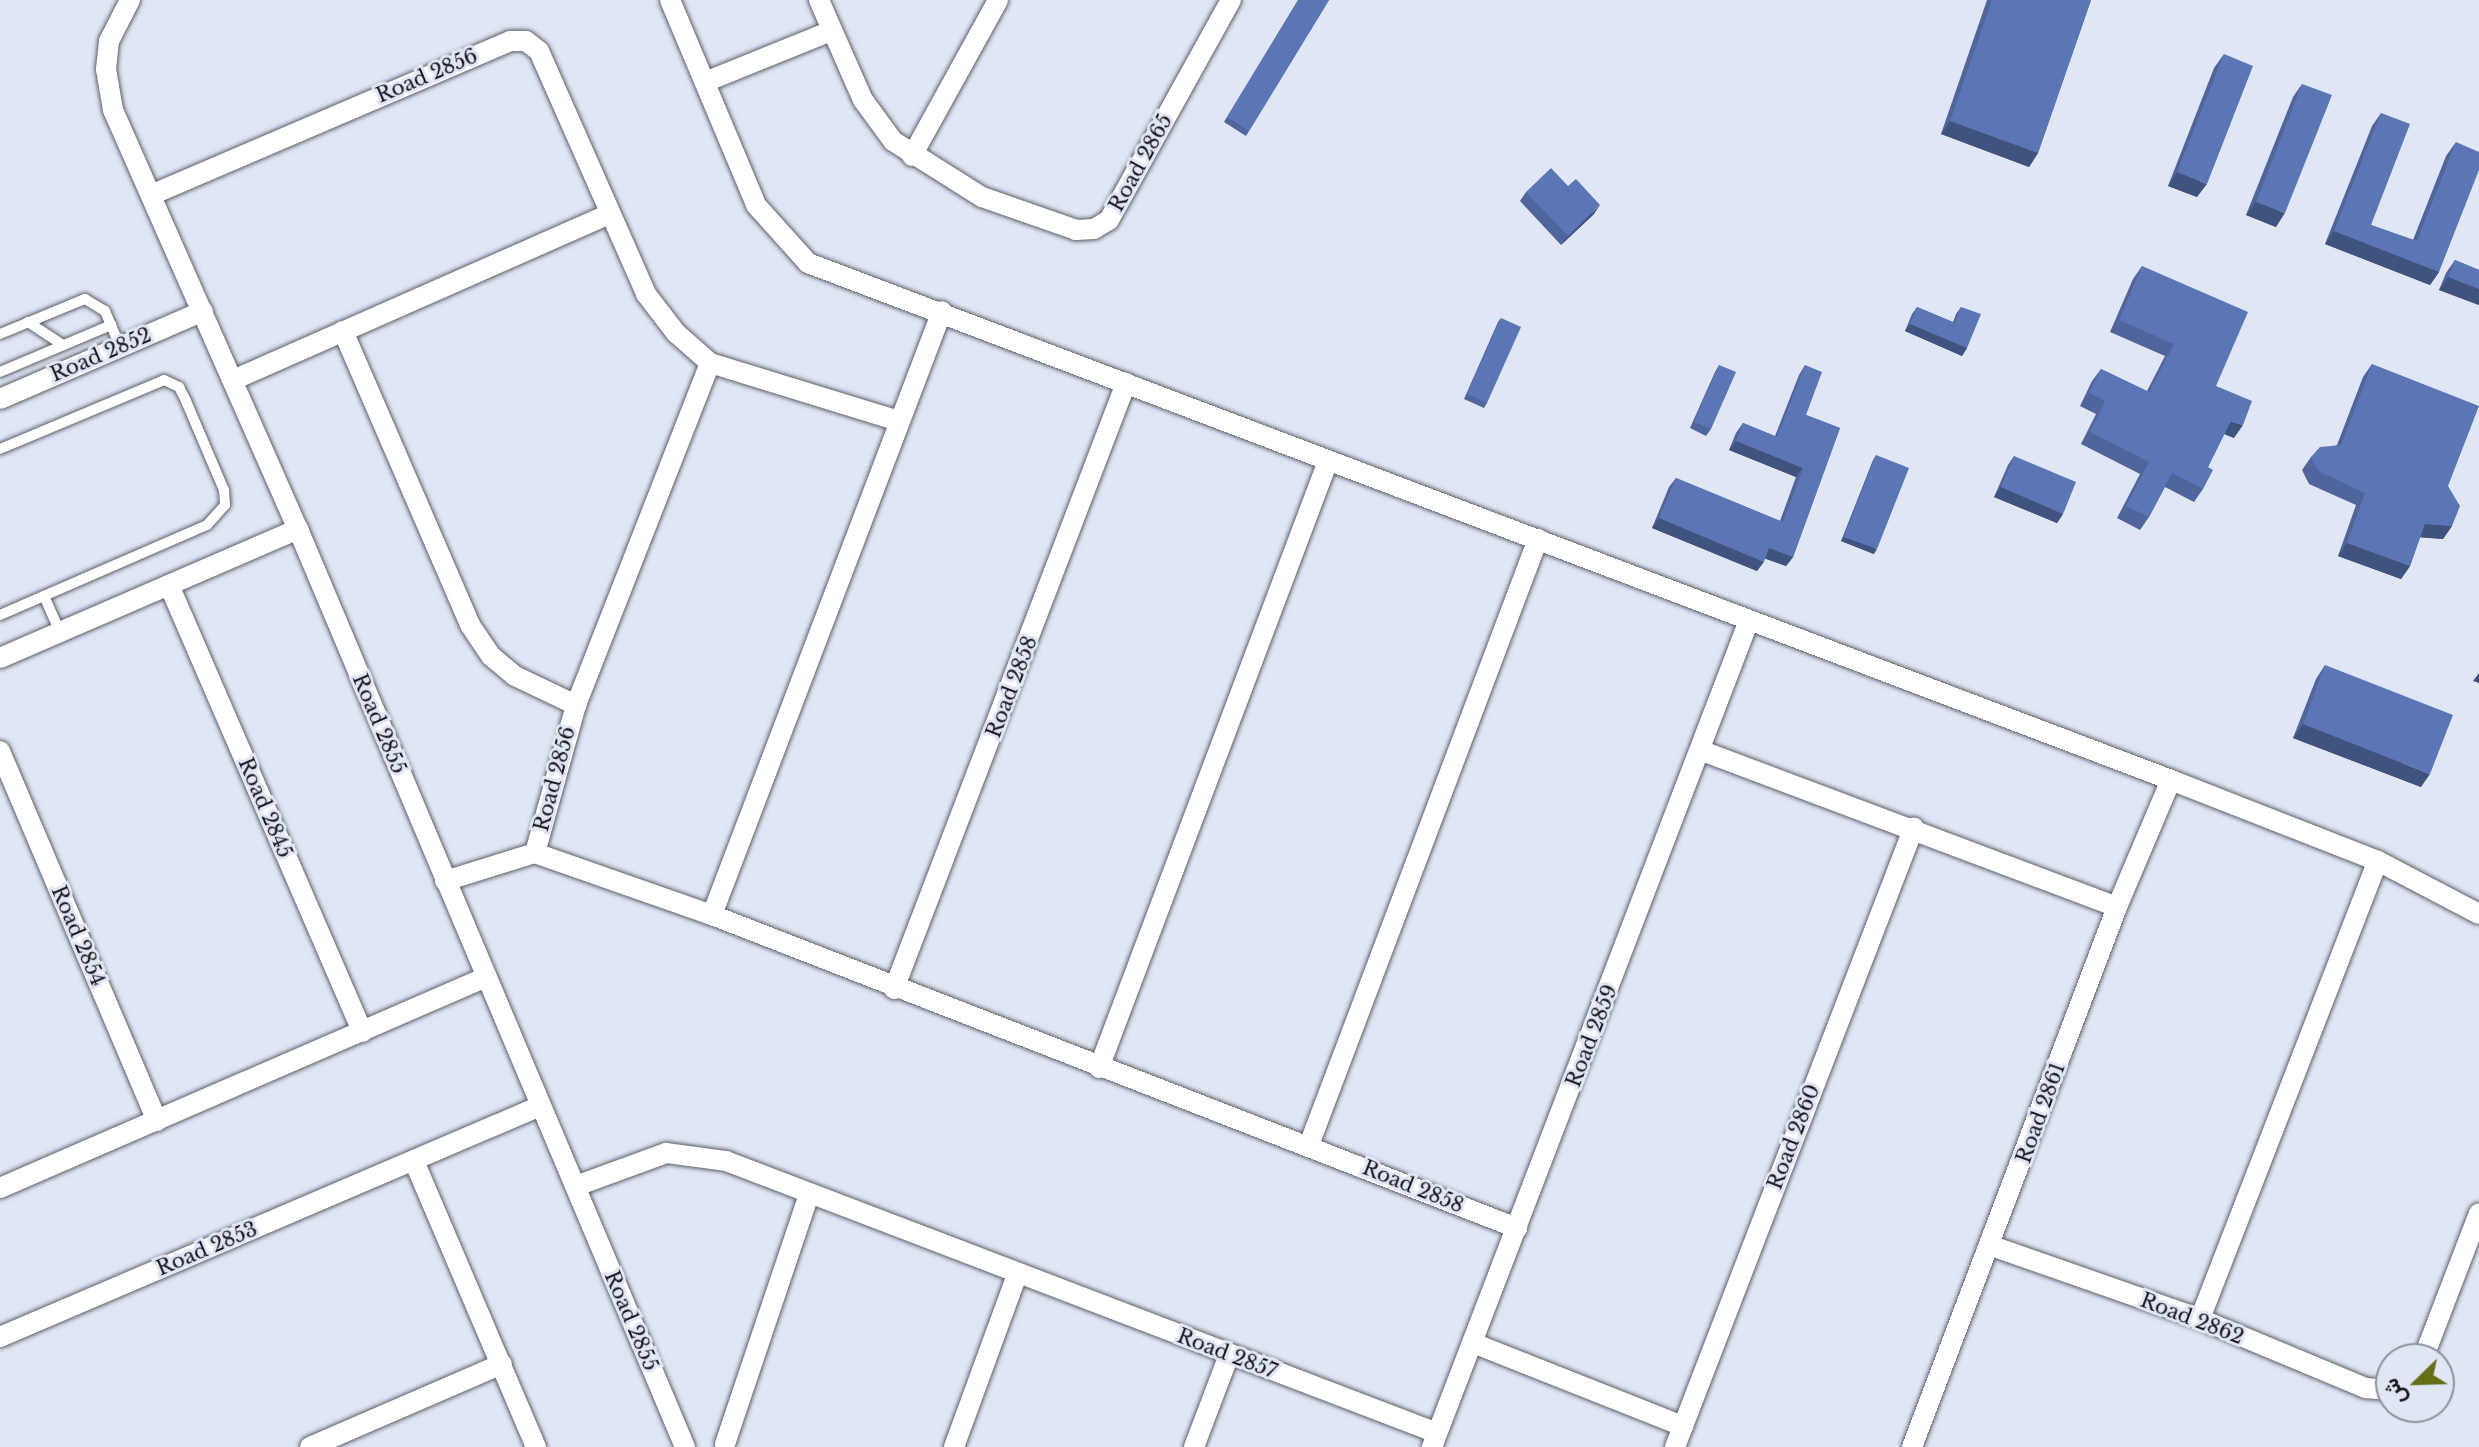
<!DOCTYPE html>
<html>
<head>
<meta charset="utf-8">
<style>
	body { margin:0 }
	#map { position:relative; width:2479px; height:1447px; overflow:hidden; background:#e0e6f4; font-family:"Libre Baskerville",Vazirmatn,serif }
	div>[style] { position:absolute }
	.roads { filter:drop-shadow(0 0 2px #5b606b) drop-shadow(0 0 2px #5b606b) }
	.lane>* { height:10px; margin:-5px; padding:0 5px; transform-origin:5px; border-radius:5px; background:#fff }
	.street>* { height:20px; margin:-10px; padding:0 10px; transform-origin:10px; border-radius:10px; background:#fff }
	.wall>* { inset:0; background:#4f659b }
	.shaded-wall>* { inset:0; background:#40527e }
	.building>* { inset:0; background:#5c75b4 }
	span { translate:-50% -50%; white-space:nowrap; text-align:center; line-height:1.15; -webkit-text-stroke:6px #e0e6f4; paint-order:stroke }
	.street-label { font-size:20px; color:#14161b }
	.north { position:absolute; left:2375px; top:1343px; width:80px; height:80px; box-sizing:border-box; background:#e0e6f4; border:2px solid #8e939d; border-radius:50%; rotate:247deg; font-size:22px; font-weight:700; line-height:32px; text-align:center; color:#14161b }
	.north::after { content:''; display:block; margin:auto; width:28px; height:36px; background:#656f18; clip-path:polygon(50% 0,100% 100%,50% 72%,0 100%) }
</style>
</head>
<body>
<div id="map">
	<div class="roads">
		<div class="lane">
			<div style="left:28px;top:322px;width:42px;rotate:33.3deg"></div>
			<div style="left:0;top:334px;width:92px;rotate:-22.4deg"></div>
			<div style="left:85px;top:299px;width:23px;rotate:31deg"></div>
			<div style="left:105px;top:311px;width:39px;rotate:67deg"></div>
			<div style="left:0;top:372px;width:121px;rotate:-22.9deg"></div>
			<div style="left:0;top:449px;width:178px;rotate:-22.8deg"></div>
			<div style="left:164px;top:380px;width:17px;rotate:25deg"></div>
			<div style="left:179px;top:387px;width:16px;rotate:63deg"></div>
			<div style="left:186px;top:401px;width:97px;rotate:66.9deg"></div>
			<div style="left:224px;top:490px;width:15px;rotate:86deg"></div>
			<div style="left:225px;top:505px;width:27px;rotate:132deg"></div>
			<div style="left:207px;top:525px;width:226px;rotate:156.5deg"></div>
			<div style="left:44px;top:596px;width:39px;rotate:66deg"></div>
		</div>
		<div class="street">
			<div style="left:130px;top:0;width:46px;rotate:117.1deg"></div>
			<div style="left:109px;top:41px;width:28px;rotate:96deg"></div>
			<div style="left:106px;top:69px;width:42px;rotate:80.3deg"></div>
			<div style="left:113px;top:110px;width:458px;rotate:66.2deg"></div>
			<div style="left:298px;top:529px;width:996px;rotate:67.14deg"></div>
			<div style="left:670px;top:0;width:222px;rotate:67.2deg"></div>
			<div style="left:756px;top:205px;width:78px;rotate:48.1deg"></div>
			<div style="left:808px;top:263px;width:1458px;rotate:20.77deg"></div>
			<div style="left:2171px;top:780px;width:222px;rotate:21.4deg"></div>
			<div style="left:2378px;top:861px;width:114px;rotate:27.7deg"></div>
			<div style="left:819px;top:0;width:109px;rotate:66.3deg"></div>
			<div style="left:863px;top:100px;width:51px;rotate:53.8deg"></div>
			<div style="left:893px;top:141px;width:105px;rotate:32.2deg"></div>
			<div style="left:982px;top:197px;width:100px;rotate:19.3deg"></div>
			<div style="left:1076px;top:230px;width:18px;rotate:-3deg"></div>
			<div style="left:1094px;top:229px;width:17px;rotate:-31deg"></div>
			<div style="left:1109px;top:220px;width:252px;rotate:-61deg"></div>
			<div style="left:705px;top:82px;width:136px;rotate:-22deg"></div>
			<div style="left:912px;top:156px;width:178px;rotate:-61.1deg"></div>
			<div style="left:151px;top:195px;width:391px;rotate:-23.2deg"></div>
			<div style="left:510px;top:41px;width:16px"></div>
			<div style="left:526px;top:41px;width:16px;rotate:38deg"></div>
			<div style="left:539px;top:51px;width:266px;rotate:66.2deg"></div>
			<div style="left:646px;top:294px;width:49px;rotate:52.4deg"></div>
			<div style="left:676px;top:333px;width:45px;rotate:41.4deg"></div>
			<div style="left:710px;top:363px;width:198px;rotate:17.1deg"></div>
			<div style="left:343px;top:331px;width:320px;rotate:66.6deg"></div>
			<div style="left:470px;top:625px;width:37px;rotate:56deg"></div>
			<div style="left:491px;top:656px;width:31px;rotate:40deg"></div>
			<div style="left:515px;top:676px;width:68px;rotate:25.4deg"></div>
			<div style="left:233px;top:380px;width:411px;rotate:-23.8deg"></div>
			<div style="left:0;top:399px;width:221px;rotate:-23.4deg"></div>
			<div style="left:169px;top:585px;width:487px;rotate:66.6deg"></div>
			<div style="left:0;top:658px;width:325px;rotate:-23.4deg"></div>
			<div style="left:0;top:751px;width:402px;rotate:67deg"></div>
			<div style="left:1702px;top:751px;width:443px;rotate:20.6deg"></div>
			<div style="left:535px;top:853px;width:154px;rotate:-74.5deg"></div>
			<div style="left:576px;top:705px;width:367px;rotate:-68.6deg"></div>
			<div style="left:445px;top:881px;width:94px;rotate:-17.3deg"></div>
			<div style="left:535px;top:853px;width:188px;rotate:19.3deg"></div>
			<div style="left:712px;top:915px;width:864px;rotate:21.25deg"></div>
			<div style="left:712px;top:915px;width:646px;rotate:-69.15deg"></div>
			<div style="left:894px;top:989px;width:649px;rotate:-69.05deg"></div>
			<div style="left:1099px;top:1068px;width:649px;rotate:-69.33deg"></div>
			<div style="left:1309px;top:1145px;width:648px;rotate:-69.3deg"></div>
			<div style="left:414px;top:1161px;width:311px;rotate:66.9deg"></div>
			<div style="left:576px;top:1186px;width:96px;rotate:-20.1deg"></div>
			<div style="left:666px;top:1153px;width:61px;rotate:7.6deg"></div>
			<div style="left:726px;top:1161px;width:761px;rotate:20.93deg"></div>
			<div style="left:0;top:1188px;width:528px;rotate:-23.46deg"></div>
			<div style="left:1992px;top:1246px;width:220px;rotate:19.3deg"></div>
			<div style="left:2200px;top:1319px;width:180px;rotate:22.6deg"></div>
			<div style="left:2366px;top:1388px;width:25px;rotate:5deg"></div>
			<div style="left:2200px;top:1319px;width:491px;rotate:-68.8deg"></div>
			<div style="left:0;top:1337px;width:585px;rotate:-23.15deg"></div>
			<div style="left:1473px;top:1343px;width:226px;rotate:21.6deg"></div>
			<div style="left:2423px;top:1359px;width:156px;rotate:-69deg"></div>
			<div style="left:725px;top:1444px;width:263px;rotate:-71.4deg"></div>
			<div style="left:310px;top:1447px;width:209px;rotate:-23.4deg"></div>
			<div style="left:954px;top:1447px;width:183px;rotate:-69.9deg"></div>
			<div style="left:1194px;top:1447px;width:98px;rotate:-69.2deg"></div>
			<div style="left:1432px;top:1447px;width:883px;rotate:-69.02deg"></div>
			<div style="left:1675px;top:1447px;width:664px;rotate:-68.92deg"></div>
			<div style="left:1912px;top:1447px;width:578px;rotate:-69.21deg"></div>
			<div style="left:2117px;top:907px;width:138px;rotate:-67deg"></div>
		</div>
	</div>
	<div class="wall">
		<div style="clip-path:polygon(1298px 0,1329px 0,1246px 136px,1224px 122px)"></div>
		<div style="clip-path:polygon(1987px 0,2091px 0,2038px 153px,2029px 167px,1941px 134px)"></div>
		<div style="clip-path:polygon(2224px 54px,2197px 197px,2168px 186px,2214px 68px)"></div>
		<div style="clip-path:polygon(2302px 84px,2276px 227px,2246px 215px,2293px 97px)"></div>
		<div style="clip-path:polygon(2381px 113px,2371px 225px,2413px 240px,2446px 156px,2456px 142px,2439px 272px,2430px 285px,2325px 244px,2372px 126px)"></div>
		<div style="clip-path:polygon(1526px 192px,1594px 214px,1561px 245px,1520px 201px)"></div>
		<div style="clip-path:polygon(2455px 260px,2479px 270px,2479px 305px,2439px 290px,2446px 273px)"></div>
		<div style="clip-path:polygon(2142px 266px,2216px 386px,2234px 438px,2224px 434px,2208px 467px,2203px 489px,2194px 502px,2165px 487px,2149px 517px,2140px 530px,2117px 518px,2140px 474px,2081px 444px,2096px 414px,2080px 406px,2092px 381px,2101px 369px,2147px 391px,2165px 356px,2110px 332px,2133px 279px)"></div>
		<div style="clip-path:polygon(1917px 307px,1953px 322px,1956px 314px,1961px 307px,1967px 348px,1962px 356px,1905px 331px,1912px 314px)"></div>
		<div style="clip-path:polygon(1501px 318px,1487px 403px,1484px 408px,1464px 399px,1498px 322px)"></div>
		<div style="clip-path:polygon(2372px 364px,2448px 486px,2452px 526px,2443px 539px,2420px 537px,2410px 566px,2401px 579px,2338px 556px,2356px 505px,2309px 484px,2302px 470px,2311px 457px,2337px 445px,2363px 377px)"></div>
		<div style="clip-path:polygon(1719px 365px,1711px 429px,1706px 436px,1690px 428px,1715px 372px)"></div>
		<div style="clip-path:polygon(1805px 365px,1806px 415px,1840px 428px,1793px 557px,1786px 566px,1765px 558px,1757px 571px,1652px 528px,1669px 487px,1676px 478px,1780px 521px,1796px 477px,1729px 450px,1736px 433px,1743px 423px,1775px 436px,1799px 375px)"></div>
		<div style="clip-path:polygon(1876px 455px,1874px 554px,1841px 541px,1873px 460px)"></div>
		<div style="clip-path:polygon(2014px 456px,2063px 514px,2057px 523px,1994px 497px,2008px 465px)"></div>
		<div style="clip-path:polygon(2325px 665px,2421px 787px,2293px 738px,2316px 679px)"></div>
	</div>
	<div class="shaded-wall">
		<div style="clip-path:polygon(1950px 121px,2038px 153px,2029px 167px,1941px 134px)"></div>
		<div style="clip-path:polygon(2177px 172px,2207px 184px,2197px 197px,2168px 186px)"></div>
		<div style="clip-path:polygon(2256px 202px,2285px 213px,2276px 227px,2246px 215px)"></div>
		<div style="clip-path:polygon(1600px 205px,1594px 214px,1561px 245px,1568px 236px)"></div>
		<div style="clip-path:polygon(2334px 231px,2439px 272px,2430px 285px,2325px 244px)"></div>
		<div style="clip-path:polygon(2448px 277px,2479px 289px,2479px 305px,2439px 290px)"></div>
		<div style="clip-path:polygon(1910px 324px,1967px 348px,1962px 356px,1905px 331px)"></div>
		<div style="clip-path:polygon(2231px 421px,2243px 425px,2234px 438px,2222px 433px)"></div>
		<div style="clip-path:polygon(1736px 441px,1803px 468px,1796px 477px,1729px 450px)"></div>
		<div style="clip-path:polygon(2001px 487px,2063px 514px,2057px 523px,1994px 497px)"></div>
		<div style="clip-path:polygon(1659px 518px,1764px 562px,1757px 571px,1652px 528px)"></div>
		<div style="clip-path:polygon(2425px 524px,2452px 526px,2443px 539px,2416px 537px)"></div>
		<div style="clip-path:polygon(1844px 537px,1877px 549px,1874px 554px,1841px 541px)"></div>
		<div style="clip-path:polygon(2347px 543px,2410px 566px,2401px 579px,2338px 556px)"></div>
		<div style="clip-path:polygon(1769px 548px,1793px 557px,1786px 566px,1763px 558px)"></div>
		<div style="clip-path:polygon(2479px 673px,2479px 683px,2473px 681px)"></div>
		<div style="clip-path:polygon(2303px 724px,2430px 774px,2421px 787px,2293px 738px)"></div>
	</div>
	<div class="building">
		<div style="clip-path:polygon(1299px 0,1329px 0,1249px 131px,1227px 117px)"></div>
		<div style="clip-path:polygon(1992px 0,2091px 0,2038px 153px,1950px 121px)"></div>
		<div style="clip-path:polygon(2224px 54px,2253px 66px,2207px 184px,2177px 172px)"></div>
		<div style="clip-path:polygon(2302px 84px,2332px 95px,2285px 213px,2256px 202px)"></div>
		<div style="clip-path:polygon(2381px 113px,2410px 124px,2371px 225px,2417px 241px,2456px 142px,2479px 152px,2479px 170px,2439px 272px,2334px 231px)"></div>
		<div style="clip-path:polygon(1551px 168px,1568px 186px,1576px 179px,1600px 205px,1568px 236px,1526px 192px)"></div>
		<div style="clip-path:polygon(2455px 260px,2479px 270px,2479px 289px,2448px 277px)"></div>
		<div style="clip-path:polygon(2142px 266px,2248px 312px,2216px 386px,2252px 401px,2243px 425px,2231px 421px,2208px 467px,2213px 470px,2203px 489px,2172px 473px,2149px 517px,2126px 506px,2149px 462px,2090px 432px,2105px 401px,2089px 393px,2101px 369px,2149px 392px,2174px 344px,2119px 320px)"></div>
		<div style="clip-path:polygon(1917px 307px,1955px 323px,1961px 307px,1981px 314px,1967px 348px,1910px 324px)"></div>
		<div style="clip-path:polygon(1501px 318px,1521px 327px,1487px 403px,1467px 394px)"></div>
		<div style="clip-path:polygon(2372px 364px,2479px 406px,2448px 486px,2460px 506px,2452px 526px,2425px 524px,2410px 566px,2347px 543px,2365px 493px,2318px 471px,2311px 457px,2320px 447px,2341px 445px)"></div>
		<div style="clip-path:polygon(1719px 365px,1736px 372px,1711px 429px,1694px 422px)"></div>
		<div style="clip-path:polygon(1805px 365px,1822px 372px,1806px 415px,1840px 428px,1793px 557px,1769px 548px,1764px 562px,1659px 518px,1676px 478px,1783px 522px,1803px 468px,1736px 441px,1743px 423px,1777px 437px)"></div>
		<div style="clip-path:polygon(1876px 455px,1909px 468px,1877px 549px,1844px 537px)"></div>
		<div style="clip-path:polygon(2014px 456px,2076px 482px,2063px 514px,2001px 487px)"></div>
		<div style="clip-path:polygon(2325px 665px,2453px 715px,2430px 774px,2303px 724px)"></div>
	</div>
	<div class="street-label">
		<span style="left:427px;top:76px;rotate:-23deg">Road 2856</span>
		<span style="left:1141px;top:163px;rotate:-61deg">Road 2865</span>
		<span style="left:101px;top:355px;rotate:-23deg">Road 2852</span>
		<span style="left:1012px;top:687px;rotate:-69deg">Road 2858</span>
		<span style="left:379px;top:724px;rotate:67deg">Road 2855</span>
		<span style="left:555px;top:779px;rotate:-75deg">Road 2856</span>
		<span style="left:265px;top:808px;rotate:67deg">Road 2845</span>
		<span style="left:78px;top:936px;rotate:67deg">Road 2854</span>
		<span style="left:1592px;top:1036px;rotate:-69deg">Road 2859</span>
		<span style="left:2041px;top:1113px;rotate:-70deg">Road 2861</span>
		<span style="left:1794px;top:1137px;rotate:-69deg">Road 2860</span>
		<span style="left:1413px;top:1187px;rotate:22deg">Road 2858</span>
		<span style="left:207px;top:1249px;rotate:-23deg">Road 2853</span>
		<span style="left:2192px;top:1319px;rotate:21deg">Road 2862</span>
		<span style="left:631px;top:1321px;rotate:67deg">Road 2855</span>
		<span style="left:1227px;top:1354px;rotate:21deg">Road 2857</span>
	</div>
	<div class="north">ش</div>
</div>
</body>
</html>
